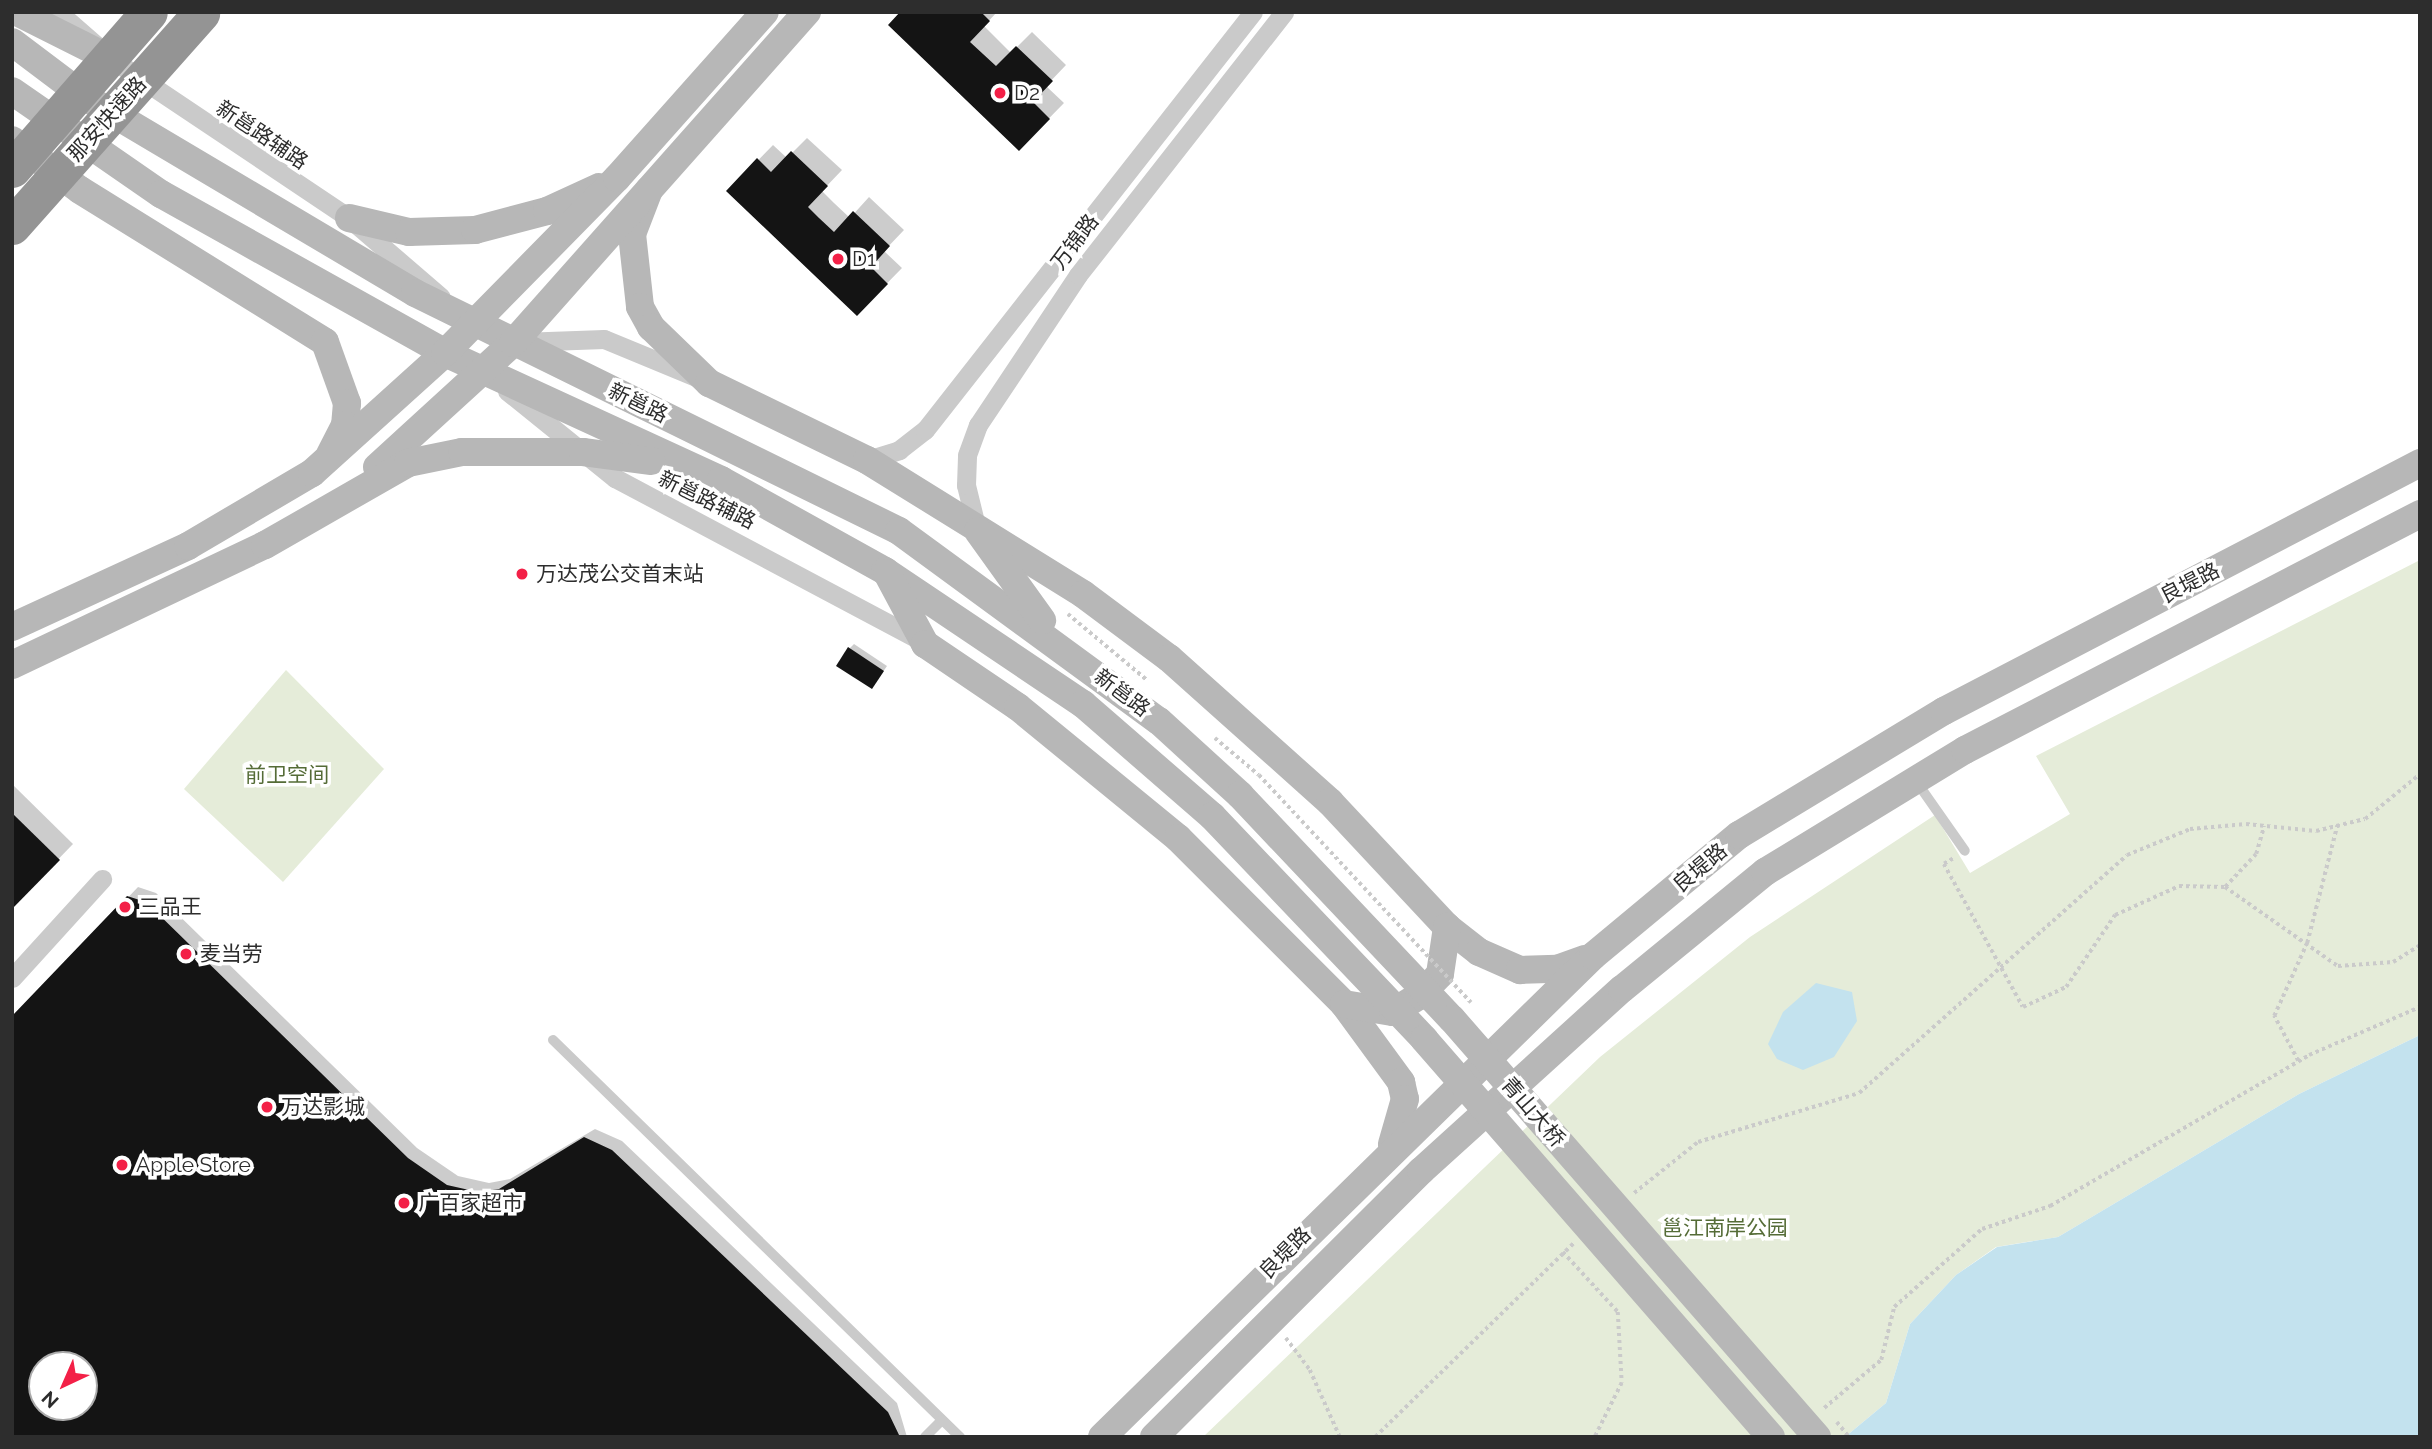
<!DOCTYPE html>
<html>
<head>
<meta charset="utf-8">
<style>
	body { margin:0 }
	#map { position:relative; width:2432px; height:1449px; overflow:hidden; background:#fff; font-family:Raleway,"Noto Sans SC",sans-serif }
	div>[style] { position:absolute }
	.green>* { inset:0; background:#e5ecd9 }
	.water>* { inset:0; background:#c3e2ee }
	.shadow>* { inset:0; background:#0003 }
	.building>* { inset:0; background:#141414 }
	.path>* { height:3.5px; margin-top:-1.75px; transform-origin:0; background:repeating-linear-gradient(90deg,#cacaca 0 3.5px,transparent 0 7px) }
	.lane>* { height:10px; margin:-5px; padding:0 5px; transform-origin:5px; border-radius:5px; background:#cacaca }
	.street>* { height:19px; margin:-9.5px; padding:0 9.5px; transform-origin:9.5px; border-radius:9.5px; background:#cacaca }
	.secondary>* { height:28px; margin:-14px; padding:0 14px; transform-origin:14px; border-radius:14px; background:#b7b7b7 }
	.path-bridge>* { height:3.5px; margin-top:-1.75px; transform-origin:0; background:repeating-linear-gradient(90deg,#cacaca 0 3.5px,transparent 0 7px) }
	.secondary-bridge>* { height:28px; margin:-14px; padding:0 14px; transform-origin:14px; border-radius:14px; background:#b7b7b7 }
	.highway-bridge>* { height:37px; margin:-18.5px; padding:0 18.5px; transform-origin:18.5px; border-radius:18.5px; background:#949494 }
	.dots>* { width:19px; height:19px; translate:-50% -50%; box-sizing:border-box; border:4px solid #fff; border-radius:50% }
	span { translate:-50% -50%; white-space:nowrap; text-align:center; line-height:1.15; -webkit-text-stroke:7px #fff; paint-order:stroke }
	.poi-label { font-size:21px; color:#2d2d2d }
	.left { translate:0 -50%; text-align:left }
	.street-label { font-size:21px; color:#2d2d2d }
	.park-label { font-size:21px; color:#556c37 }
	.frame { position:absolute; inset:0; border:14px solid #2d2d2d; pointer-events:none }
	.north { position:absolute; left:28px; top:1351px; width:70px; height:70px; box-sizing:border-box; background:#fff; border:2px solid #ababab; border-radius:50%; rotate:224deg; font-size:19px; font-weight:700; line-height:28px; text-align:center; color:#2d2d2d }
	.north::after { content:''; display:block; margin:auto; width:24px; height:32px; background:#f32047; clip-path:polygon(50% 0,100% 100%,50% 72%,0 100%) }
</style>
</head>
<body>
<div id="map">
	<div class="green">
		<div style="clip-path:polygon(2420px 560px,2420px 1035px,2299px 1094px,2058px 1237px,1996px 1247px,1956px 1275px,1910px 1324px,1886px 1403px,1845px 1437px,1203px 1437px,1600px 1057px,1750px 937px,1935px 815px,1970px 873px,2070px 814px,2036px 756px)"></div>
		<div style="clip-path:polygon(286px 670px,384px 769px,283px 882px,184px 789px)"></div>
	</div>
	<div class="water">
		<div style="clip-path:polygon(1816px 983px,1852px 992px,1857px 1021px,1834px 1057px,1803px 1070px,1777px 1059px,1768px 1044px,1783px 1012px)"></div>
		<div style="clip-path:polygon(2420px 1035px,2420px 1437px,1845px 1437px,1886px 1403px,1910px 1324px,1956px 1275px,1997px 1247px,2058px 1237px,2299px 1094px)"></div>
	</div>
	<div class="shadow">
		<div style="clip-path:polygon(903px 12px,997px 12px,984px 26px,1011px 53px,1032px 32px,1066px 65px,1046px 86px,1064px 103px,1019px 149px)"></div>
		<div style="clip-path:polygon(807px 138px,842px 170px,822px 191px,834px 203px,850px 218px,869px 197px,904px 230px,884px 251px,902px 268px,857px 314px,728px 191px,773px 145px,787px 158px)"></div>
		<div style="clip-path:polygon(854px 644px,887px 666px,876px 682px,850px 648px)"></div>
		<div style="clip-path:polygon(12px 784px,73px 844px,12px 907px)"></div>
		<div style="clip-path:polygon(evenodd,138px 887px,156px 893px,417px 1148px,458px 1176px,489px 1183px,510px 1179px,595px 1129px,622px 1141px,897px 1403px,907px 1437px,12px 1437px,12px 1019px,138px 887px,42px 1365px,84px 1365px,84px 1407px,42px 1407px,42px 1365px)"></div>
	</div>
	<div class="building">
		<div style="clip-path:polygon(900px 12px,981px 12px,990px 21px,970px 42px,996px 66px,1016px 46px,1053px 81px,1033px 102px,1050px 119px,1019px 151px,888px 25px)"></div>
		<div style="clip-path:polygon(791px 151px,828px 186px,808px 207px,819px 218px,834px 232px,853px 211px,890px 246px,871px 267px,888px 284px,857px 316px,726px 191px,757px 158px,771px 172px)"></div>
		<div style="clip-path:polygon(848px 647px,884px 671px,872px 689px,836px 666px)"></div>
		<div style="clip-path:polygon(12px 813px,60px 860px,12px 909px)"></div>
		<div style="clip-path:polygon(evenodd,127px 896px,146px 902px,408px 1158px,447px 1185px,478px 1192px,499px 1189px,584px 1137px,612px 1150px,888px 1412px,900px 1437px,12px 1437px,12px 1016px,127px 896px,42px 1365px,84px 1365px,84px 1407px,42px 1407px,42px 1365px)"></div>
	</div>
	<div class="path">
		<div style="left:1068px;top:614px;width:104px;rotate:39.9deg"></div>
		<div style="left:1215px;top:738px;width:57px;rotate:40.1deg"></div>
		<div style="left:1953px;top:859px;width:10px;rotate:151deg"></div>
		<div style="left:1944px;top:864px;width:163px;rotate:61.1deg"></div>
		<div style="left:2023px;top:1007px;width:47px;rotate:-24.9deg"></div>
		<div style="left:2066px;top:987px;width:87px;rotate:-55.8deg"></div>
		<div style="left:2115px;top:915px;width:70px;rotate:-24.4deg"></div>
		<div style="left:2179px;top:886px;width:46px;rotate:1.2deg"></div>
		<div style="left:2225px;top:887px;width:138px;rotate:35deg"></div>
		<div style="left:2338px;top:966px;width:55px;rotate:-4.2deg"></div>
		<div style="left:2393px;top:962px;width:32px;rotate:-32deg"></div>
		<div style="left:2225px;top:887px;width:45px;rotate:-46.8deg"></div>
		<div style="left:2256px;top:854px;width:29px;rotate:-74deg"></div>
		<div style="left:2298px;top:1061px;width:51px;rotate:-118.1deg"></div>
		<div style="left:2274px;top:1016px;width:80px;rotate:-65.7deg"></div>
		<div style="left:2307px;top:943px;width:121px;rotate:-75.6deg"></div>
		<div style="left:1634px;top:1193px;width:82px;rotate:-38.6deg"></div>
		<div style="left:1698px;top:1142px;width:168px;rotate:-16.9deg"></div>
		<div style="left:1859px;top:1093px;width:358px;rotate:-41.6deg"></div>
		<div style="left:2127px;top:855px;width:68px;rotate:-22.4deg"></div>
		<div style="left:2190px;top:829px;width:56px;rotate:-5.1deg"></div>
		<div style="left:2246px;top:824px;width:70px;rotate:5.7deg"></div>
		<div style="left:2316px;top:831px;width:50px;rotate:-13.8deg"></div>
		<div style="left:2365px;top:819px;width:71px;rotate:-39.3deg"></div>
		<div style="left:1563px;top:1252px;width:81px;rotate:47.5deg"></div>
		<div style="left:1618px;top:1312px;width:71px;rotate:86.8deg"></div>
		<div style="left:1622px;top:1383px;width:60px;rotate:116.6deg"></div>
		<div style="left:1286px;top:1338px;width:40px;rotate:53deg"></div>
		<div style="left:1310px;top:1370px;width:73px;rotate:65.9deg"></div>
		<div style="left:1824px;top:1408px;width:75px;rotate:-40.1deg"></div>
		<div style="left:1881px;top:1360px;width:55px;rotate:-76.2deg"></div>
		<div style="left:1894px;top:1307px;width:118px;rotate:-41.6deg"></div>
		<div style="left:1982px;top:1229px;width:72px;rotate:-18.7deg"></div>
		<div style="left:2050px;top:1206px;width:300px;rotate:-30.2deg"></div>
		<div style="left:2309px;top:1055px;width:121px;rotate:-23.4deg"></div>
		<div style="left:1375px;top:1437px;width:278px;rotate:-44.3deg"></div>
	</div>
	<div class="lane">
		<div style="left:1916px;top:781px;width:85px;rotate:55deg"></div>
		<div style="left:553px;top:1040px;width:569px;rotate:44.29deg"></div>
		<div style="left:925px;top:1437px;width:24px;rotate:-45deg"></div>
	</div>
	<div class="street">
		<div style="left:58px;top:12px;width:73px;rotate:41.1deg"></div>
		<div style="left:113px;top:60px;width:284px;rotate:33.8deg"></div>
		<div style="left:349px;top:218px;width:121px;rotate:40.7deg"></div>
		<div style="left:520px;top:342px;width:84px;rotate:-2deg"></div>
		<div style="left:604px;top:339px;width:100px;rotate:22.4deg"></div>
		<div style="left:507px;top:391px;width:139px;rotate:38.9deg"></div>
		<div style="left:615px;top:478px;width:349px;rotate:28deg"></div>
		<div style="left:867px;top:460px;width:34px;rotate:-17deg"></div>
		<div style="left:899px;top:450px;width:33px;rotate:-38deg"></div>
		<div style="left:925px;top:430px;width:531px;rotate:-51.88deg"></div>
		<div style="left:976px;top:526px;width:42px;rotate:-103.7deg"></div>
		<div style="left:966px;top:485px;width:30px;rotate:-88deg"></div>
		<div style="left:967px;top:455px;width:32px;rotate:-70deg"></div>
		<div style="left:978px;top:425px;width:180px;rotate:-56.3deg"></div>
		<div style="left:1078px;top:275px;width:334px;rotate:-51.9deg"></div>
		<div style="left:12px;top:978px;width:134px;rotate:-47.7deg"></div>
	</div>
	<div class="secondary">
		<div style="left:17px;top:12px;width:107px;rotate:26.6deg"></div>
		<div style="left:12px;top:42px;width:91px;rotate:37deg"></div>
		<div style="left:85px;top:97px;width:384px;rotate:30.7deg"></div>
		<div style="left:415px;top:293px;width:539px;rotate:26.18deg"></div>
		<div style="left:899px;top:531px;width:322px;rotate:36.2deg"></div>
		<div style="left:1159px;top:721px;width:110px;rotate:42.4deg"></div>
		<div style="left:12px;top:91px;width:181px;rotate:34.7deg"></div>
		<div style="left:161px;top:194px;width:325px;rotate:29.2deg"></div>
		<div style="left:445px;top:353px;width:304px;rotate:24.7deg"></div>
		<div style="left:721px;top:480px;width:188px;rotate:29deg"></div>
		<div style="left:885px;top:571px;width:239px;rotate:33.9deg"></div>
		<div style="left:1083px;top:704px;width:171px;rotate:41deg"></div>
		<div style="left:12px;top:140px;width:84px;rotate:36.3deg"></div>
		<div style="left:80px;top:190px;width:288px;rotate:31.8deg"></div>
		<div style="left:325px;top:342px;width:65px;rotate:70.2deg"></div>
		<div style="left:347px;top:403px;width:22px;rotate:95deg"></div>
		<div style="left:345px;top:425px;width:33px;rotate:117deg"></div>
		<div style="left:649px;top:190px;width:47px;rotate:111.1deg"></div>
		<div style="left:632px;top:234px;width:73px;rotate:83.7deg"></div>
		<div style="left:640px;top:307px;width:23px;rotate:61deg"></div>
		<div style="left:651px;top:327px;width:81px;rotate:44deg"></div>
		<div style="left:709px;top:383px;width:176px;rotate:26deg"></div>
		<div style="left:867px;top:460px;width:254px;rotate:31.8deg"></div>
		<div style="left:1083px;top:594px;width:107px;rotate:36.7deg"></div>
		<div style="left:1169px;top:658px;width:216px;rotate:41.8deg"></div>
		<div style="left:1330px;top:802px;width:171px;rotate:46.9deg"></div>
		<div style="left:1447px;top:927px;width:41px;rotate:38deg"></div>
		<div style="left:1479px;top:952px;width:45px;rotate:23.7deg"></div>
		<div style="left:1520px;top:970px;width:37px;rotate:-2deg"></div>
		<div style="left:1557px;top:969px;width:29px;rotate:-20deg"></div>
		<div style="left:349px;top:218px;width:62px;rotate:13.1deg"></div>
		<div style="left:409px;top:232px;width:66px;rotate:-1.7deg"></div>
		<div style="left:475px;top:230px;width:74px;rotate:-14.8deg"></div>
		<div style="left:547px;top:211px;width:57px;rotate:-24.8deg"></div>
		<div style="left:377px;top:467px;width:184px;rotate:-42.4deg"></div>
		<div style="left:513px;top:343px;width:443px;rotate:-48.4deg"></div>
		<div style="left:978px;top:531px;width:110px;rotate:54.3deg"></div>
		<div style="left:887px;top:573px;width:81px;rotate:61.8deg"></div>
		<div style="left:925px;top:644px;width:112px;rotate:34.1deg"></div>
		<div style="left:1018px;top:707px;width:207px;rotate:39.3deg"></div>
		<div style="left:1178px;top:838px;width:235px;rotate:45deg"></div>
		<div style="left:1344px;top:1004px;width:97px;rotate:53.8deg"></div>
		<div style="left:1401px;top:1082px;width:17px;rotate:77deg"></div>
		<div style="left:1405px;top:1099px;width:47px;rotate:106.1deg"></div>
		<div style="left:12px;top:627px;width:194px;rotate:-24.7deg"></div>
		<div style="left:188px;top:546px;width:144px;rotate:-30.5deg"></div>
		<div style="left:312px;top:473px;width:179px;rotate:-42.1deg"></div>
		<div style="left:445px;top:353px;width:245px;rotate:-45.5deg"></div>
		<div style="left:617px;top:178px;width:222px;rotate:-48.3deg"></div>
		<div style="left:12px;top:665px;width:280px;rotate:-25.4deg"></div>
		<div style="left:265px;top:545px;width:165px;rotate:-29.8deg"></div>
		<div style="left:408px;top:463px;width:55px;rotate:-11.5deg"></div>
		<div style="left:462px;top:452px;width:121px"></div>
		<div style="left:583px;top:452px;width:69px;rotate:7.5deg"></div>
		<div style="left:1344px;top:1004px;width:50px;rotate:9.3deg"></div>
		<div style="left:1393px;top:1012px;width:31px;rotate:-32deg"></div>
		<div style="left:1419px;top:996px;width:30px;rotate:-46deg"></div>
		<div style="left:1440px;top:974px;width:48px;rotate:-81.5deg"></div>
		<div style="left:1102px;top:1437px;width:687px;rotate:-44.41deg"></div>
		<div style="left:1593px;top:956px;width:190px;rotate:-39.7deg"></div>
		<div style="left:1739px;top:835px;width:240px;rotate:-31.2deg"></div>
		<div style="left:1944px;top:711px;width:537px;rotate:-27.52deg"></div>
		<div style="left:1154px;top:1437px;width:377px;rotate:-44.9deg"></div>
		<div style="left:1421px;top:1171px;width:271px;rotate:-42.2deg"></div>
		<div style="left:1622px;top:989px;width:185px;rotate:-39.3deg"></div>
		<div style="left:1765px;top:872px;width:234px;rotate:-31.4deg"></div>
		<div style="left:1965px;top:750px;width:513px;rotate:-27.41deg"></div>
	</div>
	<div class="path-bridge">
		<div style="left:1259px;top:775px;width:311px;rotate:47deg"></div>
		<div style="left:1837px;top:1422px;width:19px;rotate:51deg"></div>
	</div>
	<div class="secondary-bridge">
		<div style="left:1240px;top:795px;width:308px;rotate:46.6deg"></div>
		<div style="left:1452px;top:1019px;width:555px;rotate:48.87deg"></div>
		<div style="left:1212px;top:816px;width:308px;rotate:46.4deg"></div>
		<div style="left:1424px;top:1039px;width:528px;rotate:48.92deg"></div>
	</div>
	<div class="highway-bridge">
		<div style="left:12px;top:169px;width:208px;rotate:-48.9deg"></div>
		<div style="left:12px;top:226px;width:285px;rotate:-48.4deg"></div>
	</div>
	<div class="dots">
		<div style="left:1000px;top:93px;background:#f32047"></div>
		<div style="left:838px;top:259px;background:#f32047"></div>
		<div style="left:522px;top:574px;background:#f32047"></div>
		<div style="left:125px;top:907px;background:#f32047"></div>
		<div style="left:186px;top:954px;background:#f32047"></div>
		<div style="left:267px;top:1107px;background:#f32047"></div>
		<div style="left:122px;top:1165px;background:#f32047"></div>
		<div style="left:404px;top:1203px;background:#f32047"></div>
	</div>
	<div class="poi-label">
		<span class="left" style="left:1014px;top:93px">D2</span>
		<span class="left" style="left:852px;top:259px">D1</span>
		<span class="left" style="left:536px;top:574px">万达茂公交首末站</span>
		<span class="left" style="left:139px;top:907px">三品王</span>
		<span class="left" style="left:200px;top:954px">麦当劳</span>
		<span class="left" style="left:281px;top:1107px">万达影城</span>
		<span class="left" style="left:136px;top:1165px">Apple Store</span>
		<span class="left" style="left:418px;top:1203px">广百家超市</span>
	</div>
	<div class="street-label">
		<span style="left:107px;top:119px;rotate:-48deg">那安快速路</span>
		<span style="left:262px;top:135px;rotate:34deg">新邕路辅路</span>
		<span style="left:1075px;top:242px;rotate:-53deg">万锦路</span>
		<span style="left:638px;top:403px;rotate:26deg">新邕路</span>
		<span style="left:707px;top:500px;rotate:26deg">新邕路辅路</span>
		<span style="left:2190px;top:583px;rotate:-27deg">良堤路</span>
		<span style="left:1122px;top:693px;rotate:37deg">新邕路</span>
		<span style="left:1700px;top:868px;rotate:-40deg">良堤路</span>
		<span style="left:1533px;top:1112px;rotate:49deg">青山大桥</span>
		<span style="left:1285px;top:1253px;rotate:-45deg">良堤路</span>
	</div>
	<div class="park-label">
		<span style="left:287px;top:775px">前卫空间</span>
		<span style="left:1725px;top:1228px">邕江南岸公园</span>
	</div>
	<div class="frame"></div>
	<div class="north">N</div>
</div>
</body>
</html>
